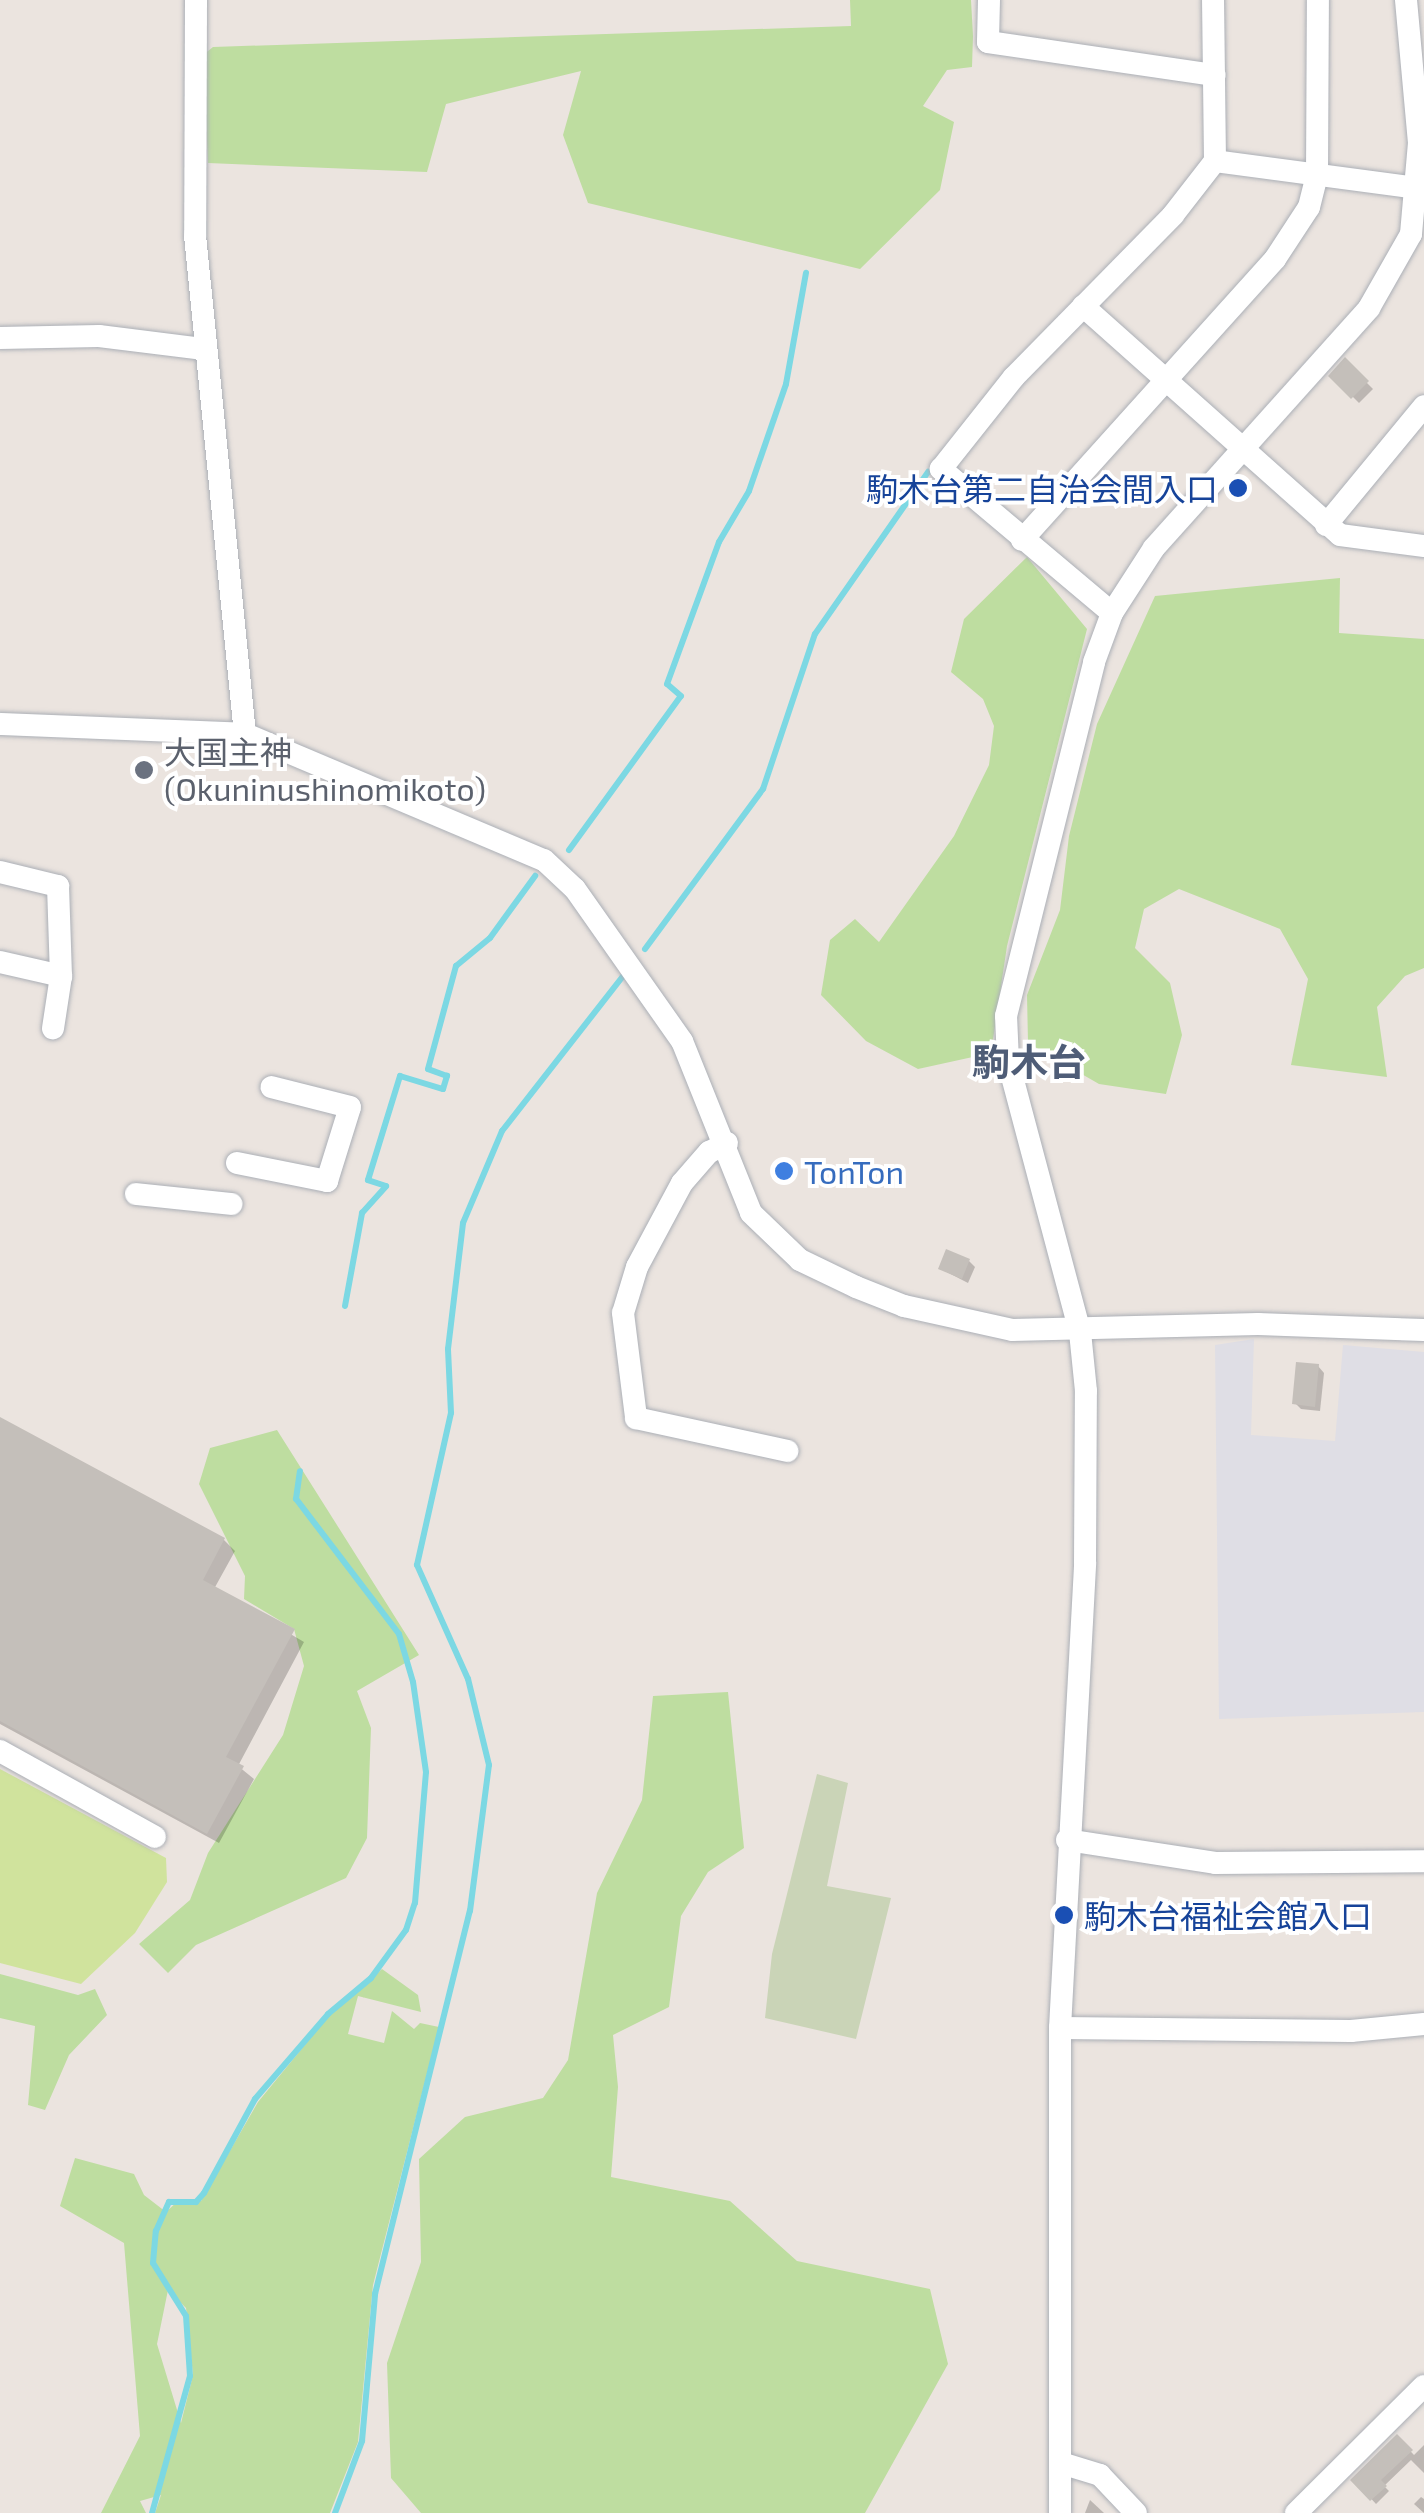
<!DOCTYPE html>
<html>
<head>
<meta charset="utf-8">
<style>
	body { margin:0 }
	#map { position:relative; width:1424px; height:2513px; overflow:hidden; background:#ebe4df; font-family:"Exo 2","Noto Sans JP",sans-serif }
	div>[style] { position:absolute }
	.industrial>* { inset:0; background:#dfdee5 }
	.green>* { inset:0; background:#bedda0 }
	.cemetery>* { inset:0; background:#cad4b7 }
	.pitch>* { inset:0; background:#d0e39d }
	.shadow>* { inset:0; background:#0003 }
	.stream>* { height:6px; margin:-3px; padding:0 3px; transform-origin:3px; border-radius:3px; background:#7cd8e3 }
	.building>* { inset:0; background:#c4bfba }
	.roads { filter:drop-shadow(0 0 2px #abafb6) drop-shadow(0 0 2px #abafb6) }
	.minor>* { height:22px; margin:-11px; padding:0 11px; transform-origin:11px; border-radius:11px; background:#fff }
	.dots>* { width:28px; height:28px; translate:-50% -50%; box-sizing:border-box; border:5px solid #fff; border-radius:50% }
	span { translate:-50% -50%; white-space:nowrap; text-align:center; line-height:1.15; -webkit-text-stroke:8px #fff; paint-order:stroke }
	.transit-label { font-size:32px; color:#164399 }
	.right { translate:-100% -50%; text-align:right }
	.left { translate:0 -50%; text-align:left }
	.worship-label { font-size:32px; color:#5b616d }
	.shop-label { font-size:32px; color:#366cbe }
	.quarter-label { font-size:38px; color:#4f5d77; font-weight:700 }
</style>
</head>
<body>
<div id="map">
	<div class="industrial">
		<div style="clip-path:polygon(1254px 1339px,1251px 1435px,1335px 1441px,1343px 1345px,1424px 1352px,1424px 1712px,1219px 1719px,1215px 1345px)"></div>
	</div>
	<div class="green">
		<div style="clip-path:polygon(850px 0,971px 0,973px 36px,972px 67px,947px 70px,923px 106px,954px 122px,940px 190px,860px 269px,588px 203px,563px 135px,581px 71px,446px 104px,427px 172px,208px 163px,203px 55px,213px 47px,851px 26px)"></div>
		<div style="clip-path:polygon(1027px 557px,1087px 629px,1007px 946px,991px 1053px,918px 1069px,866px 1041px,821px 995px,830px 940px,855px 919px,879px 942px,954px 836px,989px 765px,994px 726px,983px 699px,951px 672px,964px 619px)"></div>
		<div style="clip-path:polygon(1340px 578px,1339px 633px,1424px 639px,1424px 968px,1405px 976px,1377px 1007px,1387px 1077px,1291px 1065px,1308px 979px,1280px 929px,1179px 889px,1144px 909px,1135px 948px,1170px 983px,1182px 1035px,1166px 1094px,1099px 1084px,1028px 1043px,1027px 995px,1060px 910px,1069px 836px,1097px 724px,1155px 596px)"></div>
		<div style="clip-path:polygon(277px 1430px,419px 1655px,357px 1691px,371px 1728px,367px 1838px,346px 1878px,196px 1945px,168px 1973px,139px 1944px,190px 1900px,208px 1853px,283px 1735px,304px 1666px,294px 1629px,244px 1599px,245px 1576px,199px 1484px,210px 1448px)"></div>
		<div style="clip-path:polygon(728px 1692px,744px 1848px,708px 1872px,681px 1916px,669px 2007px,613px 2035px,618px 2087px,611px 2177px,730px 2201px,797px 2261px,930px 2289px,948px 2364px,865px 2513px,421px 2513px,391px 2478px,387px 2363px,421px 2262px,419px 2159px,465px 2117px,543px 2098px,568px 2060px,597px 1893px,642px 1800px,653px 1696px)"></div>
		<div style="clip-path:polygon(evenodd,382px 1969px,418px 1995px,421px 2012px,358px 1996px,348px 2034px,384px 2043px,392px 2011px,414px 2029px,420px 2023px,439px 2027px,373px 2285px,358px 2442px,330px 2513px,155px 2513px,161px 2495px,140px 2501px,146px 2513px,101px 2513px,140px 2436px,124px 2243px,60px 2206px,75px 2158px,134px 2174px,144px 2195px,166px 2212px,178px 2201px,201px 2201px,258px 2102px,327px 2018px,382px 1969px,168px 2290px,186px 2308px,193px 2375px,181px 2423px,157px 2344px,168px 2290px)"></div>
		<div style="clip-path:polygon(0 1974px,78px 1995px,95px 1989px,107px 2015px,69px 2055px,45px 2110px,28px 2105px,35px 2026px,0 2018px)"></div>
	</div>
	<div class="cemetery">
		<div style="clip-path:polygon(817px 1774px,848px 1783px,827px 1886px,891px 1898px,856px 2039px,765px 2018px,772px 1954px)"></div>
	</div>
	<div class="pitch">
		<div style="clip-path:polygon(0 1769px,166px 1858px,167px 1882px,135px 1933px,81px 1984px,0 1963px)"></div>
	</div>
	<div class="shadow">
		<div style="clip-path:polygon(1345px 361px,1373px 389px,1359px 403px,1332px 376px)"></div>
		<div style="clip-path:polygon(969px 1261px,975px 1267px,968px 1283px,941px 1269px)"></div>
		<div style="clip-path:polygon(1318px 1366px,1324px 1373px,1320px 1411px,1301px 1409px,1295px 1403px)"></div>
		<div style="clip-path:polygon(0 1419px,224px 1540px,235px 1551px,214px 1589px,304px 1642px,238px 1766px,254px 1779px,219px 1843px,0 1724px)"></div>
		<div style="clip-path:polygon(1397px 2437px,1414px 2455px,1424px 2445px,1424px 2473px,1411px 2460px,1384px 2486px,1389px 2491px,1376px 2504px,1354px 2480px)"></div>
		<div style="clip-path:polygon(1421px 2497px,1424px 2499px,1424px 2513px,1414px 2504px)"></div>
		<div style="clip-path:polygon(1090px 2500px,1104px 2513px,1085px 2513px)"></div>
	</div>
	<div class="stream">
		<div style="left:569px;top:850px;width:190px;rotate:-54deg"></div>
		<div style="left:681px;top:696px;width:18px;rotate:-139deg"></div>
		<div style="left:667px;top:684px;width:151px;rotate:-69.9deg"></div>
		<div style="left:719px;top:542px;width:59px;rotate:-59.5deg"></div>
		<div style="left:749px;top:491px;width:113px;rotate:-70.9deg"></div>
		<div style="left:786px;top:384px;width:113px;rotate:-79.8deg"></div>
		<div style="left:645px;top:949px;width:199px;rotate:-53.6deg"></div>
		<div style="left:763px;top:789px;width:163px;rotate:-71.5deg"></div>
		<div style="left:815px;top:634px;width:198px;rotate:-55.1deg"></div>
		<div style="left:345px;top:1306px;width:95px;rotate:-79.6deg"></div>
		<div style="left:362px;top:1213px;width:36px;rotate:-48deg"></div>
		<div style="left:386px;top:1186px;width:19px;rotate:-162deg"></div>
		<div style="left:368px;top:1180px;width:109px;rotate:-72.9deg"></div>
		<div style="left:400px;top:1076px;width:45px;rotate:16.8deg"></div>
		<div style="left:443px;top:1089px;width:14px;rotate:-73deg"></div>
		<div style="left:447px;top:1076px;width:20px;rotate:-160deg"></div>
		<div style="left:428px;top:1069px;width:107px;rotate:-74.8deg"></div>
		<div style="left:456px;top:966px;width:44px;rotate:-39.5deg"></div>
		<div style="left:490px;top:938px;width:77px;rotate:-54deg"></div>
		<div style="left:152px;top:2513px;width:142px;rotate:-74.5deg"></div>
		<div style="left:190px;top:2376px;width:60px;rotate:-93.8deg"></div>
		<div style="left:186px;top:2316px;width:62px;rotate:-121.9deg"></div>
		<div style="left:153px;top:2263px;width:32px;rotate:-85deg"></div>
		<div style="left:156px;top:2231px;width:32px;rotate:-66deg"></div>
		<div style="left:169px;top:2202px;width:27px"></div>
		<div style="left:196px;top:2202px;width:12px;rotate:-48deg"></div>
		<div style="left:204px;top:2193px;width:107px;rotate:-61.5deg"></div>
		<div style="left:255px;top:2099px;width:112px;rotate:-49.3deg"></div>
		<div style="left:328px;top:2014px;width:56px;rotate:-39.9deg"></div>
		<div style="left:371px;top:1978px;width:59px;rotate:-53.9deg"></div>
		<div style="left:406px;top:1930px;width:28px;rotate:-72deg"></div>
		<div style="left:415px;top:1903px;width:131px;rotate:-85.2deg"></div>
		<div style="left:426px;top:1772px;width:91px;rotate:-98.2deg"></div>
		<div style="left:413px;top:1682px;width:50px;rotate:-106.3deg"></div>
		<div style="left:399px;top:1634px;width:170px;rotate:-127.3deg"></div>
		<div style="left:296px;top:1499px;width:28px;rotate:-82deg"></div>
		<div style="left:335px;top:2513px;width:77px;rotate:-69.4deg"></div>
		<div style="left:362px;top:2441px;width:148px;rotate:-84.9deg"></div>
		<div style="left:375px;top:2294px;width:395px;rotate:-76.1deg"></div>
		<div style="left:470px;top:1911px;width:147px;rotate:-82.6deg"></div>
		<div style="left:489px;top:1765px;width:89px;rotate:-103.7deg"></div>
		<div style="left:468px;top:1679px;width:125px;rotate:-114.1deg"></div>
		<div style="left:417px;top:1565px;width:156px;rotate:-77.4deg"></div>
		<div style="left:451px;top:1413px;width:64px;rotate:-92.7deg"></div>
		<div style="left:448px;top:1349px;width:127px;rotate:-83.2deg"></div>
		<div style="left:463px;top:1223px;width:100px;rotate:-67deg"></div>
		<div style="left:502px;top:1131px;width:197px;rotate:-52deg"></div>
	</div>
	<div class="building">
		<div style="clip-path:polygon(1345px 357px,1369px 381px,1351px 399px,1328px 376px)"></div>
		<div style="clip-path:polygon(946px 1249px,970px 1259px,962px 1279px,938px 1269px)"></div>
		<div style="clip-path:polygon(1296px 1362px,1319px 1364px,1315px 1407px,1292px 1404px)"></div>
		<div style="clip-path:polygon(0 1417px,225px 1538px,203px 1580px,295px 1629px,226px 1757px,244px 1766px,207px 1834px,0 1721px)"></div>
		<div style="clip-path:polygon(1397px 2434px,1413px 2450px,1381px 2480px,1387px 2486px,1370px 2501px,1350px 2480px)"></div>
	</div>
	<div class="roads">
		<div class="minor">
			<div style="left:196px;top:0;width:235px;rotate:90.2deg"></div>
			<div style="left:195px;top:235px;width:501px;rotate:84.28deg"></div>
			<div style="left:989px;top:0;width:42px;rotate:91.4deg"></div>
			<div style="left:988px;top:42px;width:229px;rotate:8.3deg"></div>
			<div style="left:1215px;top:161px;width:211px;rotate:7.6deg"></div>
			<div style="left:1083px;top:306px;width:344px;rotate:41.7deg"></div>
			<div style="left:1340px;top:535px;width:85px;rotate:7.5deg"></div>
			<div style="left:0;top:338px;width:99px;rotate:-1.2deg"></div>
			<div style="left:99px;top:336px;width:106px;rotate:7.1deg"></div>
			<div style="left:1326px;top:525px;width:154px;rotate:-50.5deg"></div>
			<div style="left:1022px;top:540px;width:378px;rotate:-48deg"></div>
			<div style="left:1275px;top:259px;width:62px;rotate:-56.8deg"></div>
			<div style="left:1309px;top:207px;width:33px;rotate:-76deg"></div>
			<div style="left:1317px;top:175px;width:175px;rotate:-89.7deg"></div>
			<div style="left:1112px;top:613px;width:224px;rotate:-139.9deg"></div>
			<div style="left:941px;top:469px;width:117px;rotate:-51.6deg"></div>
			<div style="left:1014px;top:377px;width:227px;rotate:-45.5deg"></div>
			<div style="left:1173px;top:215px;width:68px;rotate:-52.1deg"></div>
			<div style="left:1215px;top:161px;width:161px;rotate:-90.7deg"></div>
			<div style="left:0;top:724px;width:245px;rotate:2.3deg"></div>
			<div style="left:245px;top:734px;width:324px;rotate:22.9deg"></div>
			<div style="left:544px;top:860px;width:42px;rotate:43.1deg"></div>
			<div style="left:575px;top:889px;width:186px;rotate:54.9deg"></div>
			<div style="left:682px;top:1041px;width:185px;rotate:68.1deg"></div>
			<div style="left:751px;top:1213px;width:68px;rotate:43.8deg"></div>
			<div style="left:800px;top:1260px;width:62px;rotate:25.7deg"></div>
			<div style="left:856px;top:1287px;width:52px;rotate:21.6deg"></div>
			<div style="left:904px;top:1306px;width:111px;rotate:12.5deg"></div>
			<div style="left:1012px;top:1330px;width:246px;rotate:-1.4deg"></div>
			<div style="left:1258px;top:1324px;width:166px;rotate:2.1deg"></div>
			<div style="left:0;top:872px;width:60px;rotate:13.6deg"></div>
			<div style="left:58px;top:886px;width:90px;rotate:88.1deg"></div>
			<div style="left:61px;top:976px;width:53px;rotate:98.7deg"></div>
			<div style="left:0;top:962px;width:63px;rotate:12.9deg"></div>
			<div style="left:727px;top:1143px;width:20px;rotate:153deg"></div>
			<div style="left:709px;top:1152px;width:41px;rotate:131.1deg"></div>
			<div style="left:682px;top:1183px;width:95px;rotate:118.2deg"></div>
			<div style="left:637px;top:1267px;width:48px;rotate:106.9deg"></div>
			<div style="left:623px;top:1313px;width:106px;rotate:82.9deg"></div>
			<div style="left:636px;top:1418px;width:155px;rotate:12.3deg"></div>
			<div style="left:237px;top:1163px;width:92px;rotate:11.3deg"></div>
			<div style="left:327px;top:1181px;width:77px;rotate:-72.7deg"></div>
			<div style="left:350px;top:1107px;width:81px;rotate:-165.8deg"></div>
			<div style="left:136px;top:1194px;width:96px;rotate:6deg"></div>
			<div style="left:0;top:1751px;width:177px;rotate:29deg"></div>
			<div style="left:1067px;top:1840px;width:150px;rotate:8.8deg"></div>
			<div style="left:1215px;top:1863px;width:209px;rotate:-0.5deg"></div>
			<div style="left:1060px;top:2028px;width:291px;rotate:0.6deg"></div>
			<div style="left:1351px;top:2031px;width:73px;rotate:-5.5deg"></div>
			<div style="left:1061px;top:2463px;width:41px;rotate:17.1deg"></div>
			<div style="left:1100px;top:2475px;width:52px;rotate:46.5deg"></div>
			<div style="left:1060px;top:2513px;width:485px;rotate:-90deg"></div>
			<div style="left:1060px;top:2028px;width:466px;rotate:-86.9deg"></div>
			<div style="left:1085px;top:1563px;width:172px;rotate:-89.7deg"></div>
			<div style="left:1086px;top:1391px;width:59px;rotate:-95.8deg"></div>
			<div style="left:1080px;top:1332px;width:280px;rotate:-104.9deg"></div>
			<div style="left:1008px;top:1061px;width:45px;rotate:-92.5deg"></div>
			<div style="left:1006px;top:1016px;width:365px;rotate:-76deg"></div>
			<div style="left:1094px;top:662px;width:52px;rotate:-69.8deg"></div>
			<div style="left:1112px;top:613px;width:77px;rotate:-57.1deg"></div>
			<div style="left:1154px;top:548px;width:322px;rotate:-48.1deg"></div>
			<div style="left:1369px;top:308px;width:85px;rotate:-60.4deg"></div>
			<div style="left:1411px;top:234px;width:91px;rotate:-85deg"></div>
			<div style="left:1419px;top:143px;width:144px;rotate:-95.2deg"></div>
			<div style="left:1296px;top:2513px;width:180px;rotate:-44.8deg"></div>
		</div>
	</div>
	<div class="dots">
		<div style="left:1238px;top:488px;background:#1a4fb4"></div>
		<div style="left:144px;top:770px;background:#6b7280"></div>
		<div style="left:784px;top:1171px;background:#3f7fe0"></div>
		<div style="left:1064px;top:1915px;background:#1a4fb4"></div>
	</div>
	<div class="transit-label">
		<span class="right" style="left:1218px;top:488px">駒木台第二自治会間入口</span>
		<span class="left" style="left:1084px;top:1915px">駒木台福祉会館入口</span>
	</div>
	<div class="worship-label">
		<span class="left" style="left:164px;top:770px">大国主神<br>(Okuninushinomikoto)</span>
	</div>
	<div class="shop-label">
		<span class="left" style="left:804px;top:1171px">TonTon</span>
	</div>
	<div class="quarter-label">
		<span style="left:1029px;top:1062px">駒木台</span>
	</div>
</div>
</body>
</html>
